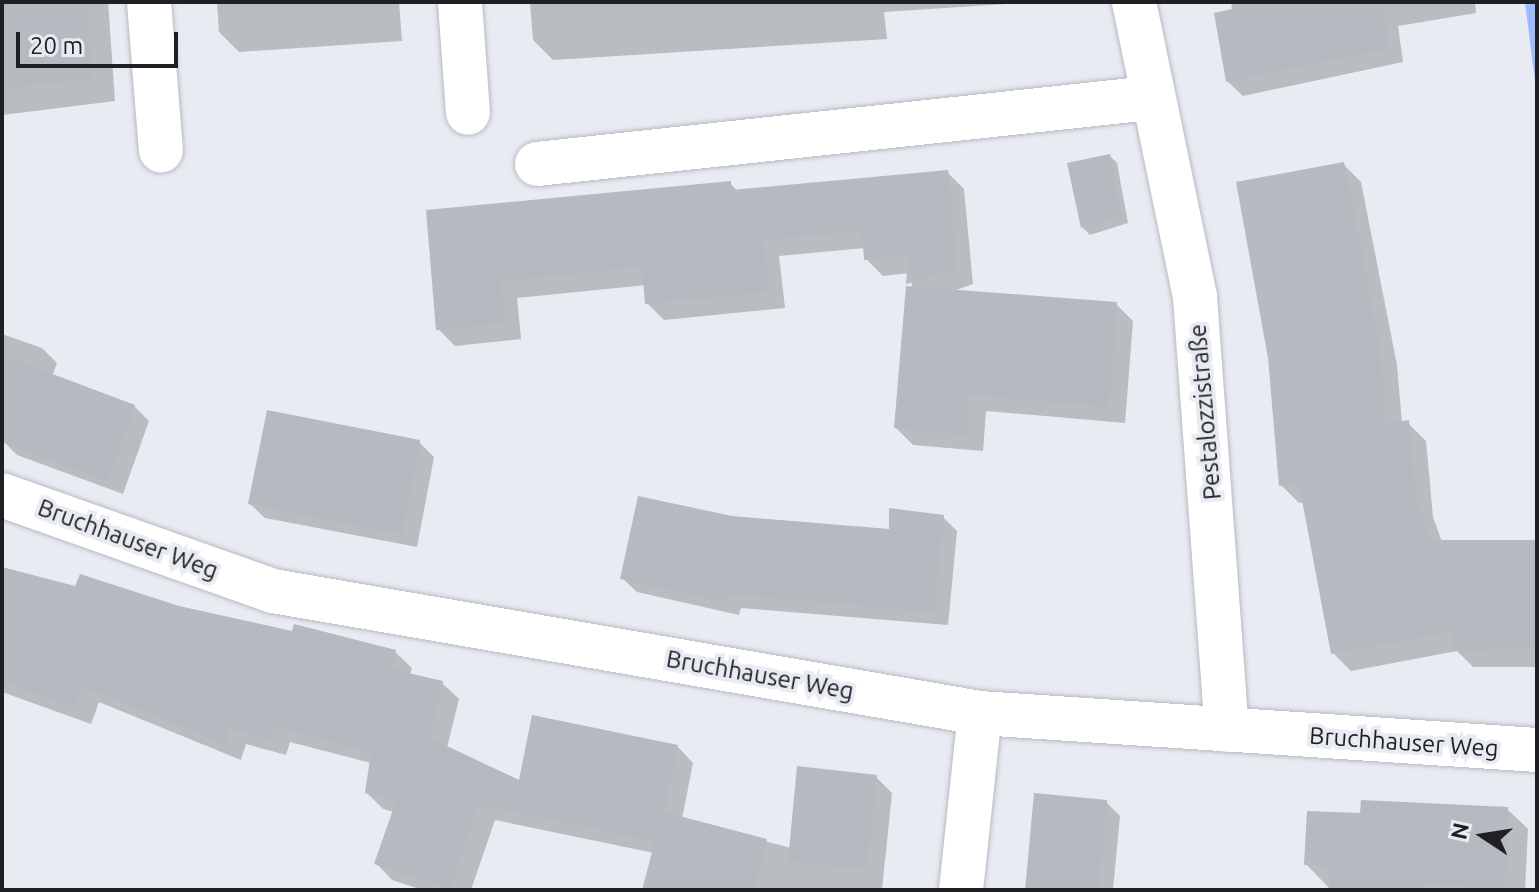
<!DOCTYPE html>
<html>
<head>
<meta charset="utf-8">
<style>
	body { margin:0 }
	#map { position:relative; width:1539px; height:892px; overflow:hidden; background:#e8ebf2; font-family:Ubuntu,sans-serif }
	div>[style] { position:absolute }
	.green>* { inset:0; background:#9fbafe }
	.shadow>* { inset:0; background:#0003 }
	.building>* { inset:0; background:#b6b9bf }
	.roads { filter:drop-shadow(0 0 2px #b8bbc1) drop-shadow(0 0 2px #b8bbc1) }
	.minor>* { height:44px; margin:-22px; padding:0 22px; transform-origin:22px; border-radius:22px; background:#fff }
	span { translate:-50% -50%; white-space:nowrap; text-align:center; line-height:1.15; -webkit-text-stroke:8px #e8ebf2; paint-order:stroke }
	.street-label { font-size:24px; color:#1f2023 }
	.frame { position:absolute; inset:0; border:4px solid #1f2023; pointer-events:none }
	.north { position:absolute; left:1443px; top:796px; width:80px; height:80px; -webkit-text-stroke:6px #e8ebf2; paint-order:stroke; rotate:282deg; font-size:22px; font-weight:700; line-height:32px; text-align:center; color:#1f2023 }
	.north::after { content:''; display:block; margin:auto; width:28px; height:36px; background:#1f2023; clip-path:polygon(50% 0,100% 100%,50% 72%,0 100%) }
	.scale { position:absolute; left:16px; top:32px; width:162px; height:36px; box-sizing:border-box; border:4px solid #1f2023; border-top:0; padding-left:10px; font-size:24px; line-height:28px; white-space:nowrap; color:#1f2023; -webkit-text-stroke:6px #e8ebf2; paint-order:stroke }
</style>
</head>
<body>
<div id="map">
	<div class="green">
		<div style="clip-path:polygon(1525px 2px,1537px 2px,1537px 89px,1536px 89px)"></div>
	</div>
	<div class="shadow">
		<div style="clip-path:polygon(2px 2px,108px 2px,115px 101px,2px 115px)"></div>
		<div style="clip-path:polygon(217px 2px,399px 2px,402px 41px,239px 52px,219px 32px)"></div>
		<div style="clip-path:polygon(530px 2px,1038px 2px,884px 12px,887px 39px,553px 60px,533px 40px)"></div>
		<div style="clip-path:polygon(1233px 2px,1475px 2px,1476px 13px,1398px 26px,1403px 62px,1243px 96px,1228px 82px)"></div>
		<div style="clip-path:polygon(1110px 156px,1117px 163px,1128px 223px,1090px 235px,1082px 227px)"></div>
		<div style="clip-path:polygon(1343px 164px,1361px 182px,1397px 365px,1402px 423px,1408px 423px,1426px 441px,1433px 517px,1442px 542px,1537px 542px,1537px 667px,1473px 667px,1457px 651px,1351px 671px,1333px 653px,1305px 502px,1299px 503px,1281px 485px)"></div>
		<div style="clip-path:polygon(947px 172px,964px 189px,973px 284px,951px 292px,1116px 304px,1133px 321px,1125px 423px,986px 411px,983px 451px,913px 445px,896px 428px,913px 289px,909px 273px,883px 276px,866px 259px,865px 248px,779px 256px,785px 308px,664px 320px,647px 303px,646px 285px,517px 298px,521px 339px,455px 346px,438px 329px,428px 212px,730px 183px,738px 192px)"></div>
		<div style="clip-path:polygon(2px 334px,42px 348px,57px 363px,52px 376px,134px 406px,149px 421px,123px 494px,17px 455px,2px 440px)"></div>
		<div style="clip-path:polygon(419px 442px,434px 457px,417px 547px,265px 518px,250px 504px)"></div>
		<div style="clip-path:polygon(943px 517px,957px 531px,948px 625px,741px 608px,739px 615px,637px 592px,622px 578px,732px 518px,891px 532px)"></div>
		<div style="clip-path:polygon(2px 569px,77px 589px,395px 652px,412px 668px,410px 675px,442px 683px,459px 699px,447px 748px,521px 782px,677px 746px,693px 763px,682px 819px,791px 848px,876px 777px,892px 793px,882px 890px,644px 890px,654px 853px,495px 820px,471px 890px,423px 890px,392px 880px,376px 863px,394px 812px,383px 809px,367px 793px,371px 763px,290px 742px,286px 755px,246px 744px,241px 760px,99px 702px,91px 724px,2px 692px)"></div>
		<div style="clip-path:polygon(1106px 802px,1120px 816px,1113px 890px,1027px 890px)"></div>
		<div style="clip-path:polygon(1507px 809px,1528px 829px,1525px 890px,1331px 890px,1306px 864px,1362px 815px)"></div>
	</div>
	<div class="building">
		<div style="clip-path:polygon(2px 2px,86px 2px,92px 78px,2px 89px)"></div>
		<div style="clip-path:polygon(1231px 2px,1383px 2px,1389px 48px,1226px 82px,1214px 13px,1232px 9px)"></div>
		<div style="clip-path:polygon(1110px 154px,1121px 216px,1081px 228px,1067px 163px)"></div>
		<div style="clip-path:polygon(1344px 162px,1380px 346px,1386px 423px,1409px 420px,1416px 498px,1431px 540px,1537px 540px,1537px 649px,1453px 650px,1453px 631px,1331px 654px,1299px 484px,1279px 486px,1268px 358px,1236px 182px)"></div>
		<div style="clip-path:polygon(948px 170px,957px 268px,906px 284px,908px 255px,864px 260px,862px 231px,764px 240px,769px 292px,645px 304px,642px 267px,501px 281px,505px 323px,436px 330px,426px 210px,731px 181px,731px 190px)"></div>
		<div style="clip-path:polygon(906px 286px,1117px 302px,1109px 407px,969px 395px,966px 435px,894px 428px)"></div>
		<div style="clip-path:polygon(2px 355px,135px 405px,108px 481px,2px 442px)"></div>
		<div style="clip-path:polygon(267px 410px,420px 440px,402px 534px,248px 504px)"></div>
		<div style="clip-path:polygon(638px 496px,732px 516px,889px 529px,889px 508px,944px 515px,934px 612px,727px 594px,726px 602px,620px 579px)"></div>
		<div style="clip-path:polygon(2px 567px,75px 586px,80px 574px,179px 606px,292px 631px,294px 624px,396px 650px,391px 669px,443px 681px,430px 738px,519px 780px,532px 715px,678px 745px,664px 812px,767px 839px,754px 890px,642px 890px,655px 841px,478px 805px,450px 889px,374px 864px,396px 801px,365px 793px,371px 752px,273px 726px,270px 739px,229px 728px,225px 744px,83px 687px,74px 708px,2px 681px)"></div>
		<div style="clip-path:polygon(797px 766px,877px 775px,867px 869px,788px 861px)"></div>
		<div style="clip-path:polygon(1034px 793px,1107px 800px,1099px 890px,1025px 890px)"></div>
		<div style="clip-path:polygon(1361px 800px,1508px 807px,1505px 888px,1422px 884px,1421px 890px,1329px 890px,1330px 866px,1304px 865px,1307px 811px,1360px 813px)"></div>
	</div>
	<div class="roads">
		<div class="minor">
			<div style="left:149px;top:2px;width:149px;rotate:85.4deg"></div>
			<div style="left:460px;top:2px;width:111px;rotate:85.9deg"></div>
			<div style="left:1134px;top:2px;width:301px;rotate:78.3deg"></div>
			<div style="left:1195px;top:297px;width:434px;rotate:85.8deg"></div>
			<div style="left:537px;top:164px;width:618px;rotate:-6.14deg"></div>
			<div style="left:2px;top:495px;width:288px;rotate:19.5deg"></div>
			<div style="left:273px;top:591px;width:717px;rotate:9.79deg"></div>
			<div style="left:980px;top:713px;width:558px;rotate:3.8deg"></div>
			<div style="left:961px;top:890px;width:178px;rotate:-83.9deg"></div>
		</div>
	</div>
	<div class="street-label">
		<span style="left:1205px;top:412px;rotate:-95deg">Pestalozzistraße</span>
		<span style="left:128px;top:539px;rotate:20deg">Bruchhauser Weg</span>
		<span style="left:760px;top:675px;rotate:10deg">Bruchhauser Weg</span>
		<span style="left:1404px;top:742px;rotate:4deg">Bruchhauser Weg</span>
	</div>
	<div class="frame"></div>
	<div class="north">N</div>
	<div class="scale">20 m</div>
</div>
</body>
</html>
